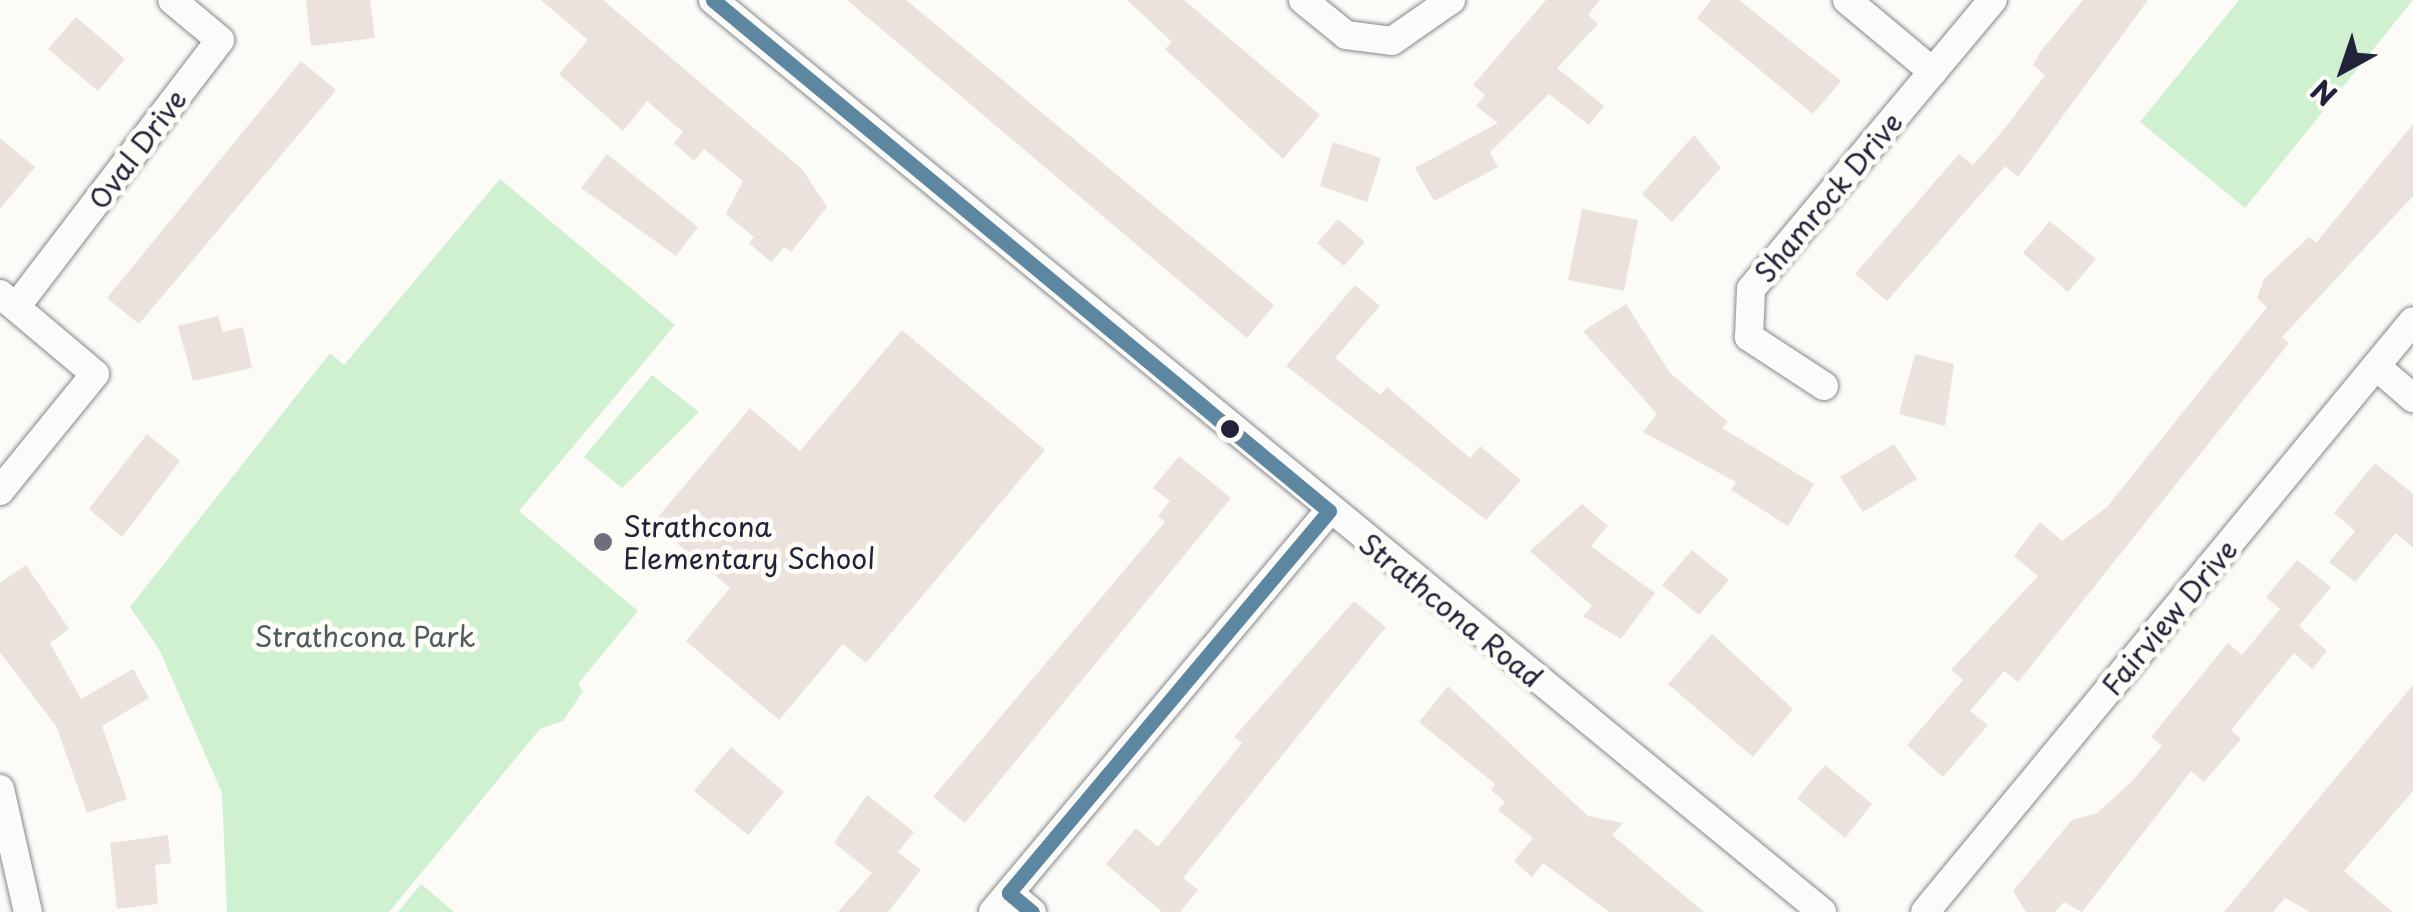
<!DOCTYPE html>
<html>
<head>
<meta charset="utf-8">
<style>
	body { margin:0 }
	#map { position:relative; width:2413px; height:912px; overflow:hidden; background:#fcfbf8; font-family:"Playpen Sans",sans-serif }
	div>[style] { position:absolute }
	.green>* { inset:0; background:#cff1d0 }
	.building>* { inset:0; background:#ebe2de }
	.roads { filter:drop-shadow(0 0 2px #88888c) drop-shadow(0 0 2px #88888c) }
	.minor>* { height:28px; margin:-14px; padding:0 14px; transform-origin:14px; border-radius:14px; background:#fbfbf9 }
	.bus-1>* { height:15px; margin:-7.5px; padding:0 7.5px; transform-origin:7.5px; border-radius:7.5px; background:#5d87a1 }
	.dots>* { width:28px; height:28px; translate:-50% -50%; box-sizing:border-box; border:5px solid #fdfcf7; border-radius:50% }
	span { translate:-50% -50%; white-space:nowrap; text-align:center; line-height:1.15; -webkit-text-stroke:10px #fdfcf7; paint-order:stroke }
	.street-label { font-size:28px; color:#22223b }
	.poi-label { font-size:28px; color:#22223b }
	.left { translate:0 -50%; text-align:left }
	.park-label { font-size:28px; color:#4b5d5e }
	.north { position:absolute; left:2293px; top:20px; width:100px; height:100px; -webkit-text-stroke:8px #fdfcf7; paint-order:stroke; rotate:220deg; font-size:28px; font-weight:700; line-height:40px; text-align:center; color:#22223b }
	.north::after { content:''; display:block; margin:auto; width:35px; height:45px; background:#22223b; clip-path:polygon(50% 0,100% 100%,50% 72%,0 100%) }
</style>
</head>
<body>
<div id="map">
	<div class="green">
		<div style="clip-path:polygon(2239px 0,2413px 0,2245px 208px,2140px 122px)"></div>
		<div style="clip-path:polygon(500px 179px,675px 325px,519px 511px,638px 611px,578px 684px,583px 691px,563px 721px,540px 729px,389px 912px,227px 912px,222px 793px,160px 651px,130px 607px,330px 353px,344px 365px)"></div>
		<div style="clip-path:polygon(652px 375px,699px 412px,622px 488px,584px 457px)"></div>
		<div style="clip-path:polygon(421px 884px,454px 912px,398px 912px)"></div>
	</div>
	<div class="building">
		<div style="clip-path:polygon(306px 0,370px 0,375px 38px,311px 46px)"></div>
		<div style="clip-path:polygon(541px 0,603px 0,802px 169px,827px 207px,791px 252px,784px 247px,771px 262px,749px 243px,754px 237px,726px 214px,743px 181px,704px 149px,694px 161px,674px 143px,683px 132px,647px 101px,623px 131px,559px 74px,588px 40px)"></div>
		<div style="clip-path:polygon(847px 0,906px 0,1274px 305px,1247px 338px)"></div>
		<div style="clip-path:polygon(1127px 0,1184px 0,1320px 115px,1283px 159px,1165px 49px,1172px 42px)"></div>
		<div style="clip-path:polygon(1546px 0,1600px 0,1588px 15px,1598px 24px,1557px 68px,1604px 106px,1589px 125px,1549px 94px,1490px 152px,1498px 167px,1434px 201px,1415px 168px,1498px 123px,1476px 106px,1485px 95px,1473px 85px)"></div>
		<div style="clip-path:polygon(1711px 0,1739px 0,1841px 81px,1813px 114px,1697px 18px)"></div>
		<div style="clip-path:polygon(2083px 0,2148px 0,2018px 177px,2005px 166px,1887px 301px,1855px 274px,1959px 154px,1973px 165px,2006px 127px,2045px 75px,2033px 65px,2041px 51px)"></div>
		<div style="clip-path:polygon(76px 17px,125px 59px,98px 91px,48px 49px)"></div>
		<div style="clip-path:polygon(301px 61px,336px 90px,139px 324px,107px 298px)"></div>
		<div style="clip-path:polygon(2413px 124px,2413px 196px,2282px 337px,2289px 343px,2018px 682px,2004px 671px,1970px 711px,1988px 725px,1943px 777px,1907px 745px,1963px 680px,1951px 670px,2038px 576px,2014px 556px,2040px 522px,2062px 541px,2107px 507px,2267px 307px,2257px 298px,2264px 279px,2309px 237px,2316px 243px)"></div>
		<div style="clip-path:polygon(1694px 135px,1721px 168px,1672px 222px,1642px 194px)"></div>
		<div style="clip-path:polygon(0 138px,35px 167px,0 209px)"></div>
		<div style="clip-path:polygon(1333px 142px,1381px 158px,1367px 202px,1320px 186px)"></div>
		<div style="clip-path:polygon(607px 154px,698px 227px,676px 256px,581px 188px)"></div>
		<div style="clip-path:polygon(1582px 209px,1638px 220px,1624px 291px,1568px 280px)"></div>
		<div style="clip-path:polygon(1338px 219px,1365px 242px,1344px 266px,1317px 243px)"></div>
		<div style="clip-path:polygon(2050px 221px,2096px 259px,2068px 292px,2023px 253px)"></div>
		<div style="clip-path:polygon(1355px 285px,1380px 306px,1335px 358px,1380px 395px,1387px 387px,1470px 458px,1480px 446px,1521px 480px,1486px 520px,1286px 366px)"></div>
		<div style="clip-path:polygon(1626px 304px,1670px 373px,1728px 422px,1722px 428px,1814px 484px,1788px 526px,1731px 490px,1736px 482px,1643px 432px,1657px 414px,1583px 331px)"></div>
		<div style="clip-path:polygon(218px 316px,223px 332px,243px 327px,252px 368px,193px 381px,178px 326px)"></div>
		<div style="clip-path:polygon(902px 330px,1045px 450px,866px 663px,843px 644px,779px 720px,686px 641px,730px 588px,653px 523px,750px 408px,800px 451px)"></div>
		<div style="clip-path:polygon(1915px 354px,1954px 364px,1945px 426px,1899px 414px)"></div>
		<div style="clip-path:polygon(147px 434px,180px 461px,122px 537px,89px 509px)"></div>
		<div style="clip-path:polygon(1894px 444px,1917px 479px,1863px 512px,1840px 477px)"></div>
		<div style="clip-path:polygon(1179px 456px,1231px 498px,965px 823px,933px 797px,1165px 522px,1158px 516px,1170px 501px,1153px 488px)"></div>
		<div style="clip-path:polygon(2375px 463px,2413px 494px,2413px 548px,2396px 533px,2355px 582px,2329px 562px,2355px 531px,2334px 513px)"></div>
		<div style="clip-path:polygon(1582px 504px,1608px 526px,1591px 546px,1655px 593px,1621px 639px,1583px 616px,1592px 606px,1530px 551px)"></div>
		<div style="clip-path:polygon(1692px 550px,1729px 580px,1699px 615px,1662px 585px)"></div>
		<div style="clip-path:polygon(2297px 560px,2331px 587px,2299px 626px,2327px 651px,2312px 669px,2294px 653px,2231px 730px,2241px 739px,2204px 782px,2191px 771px,2082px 912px,2064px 902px,2055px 912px,2026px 912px,2013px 891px,2072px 820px,2097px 813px,2131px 782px,2162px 746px,2151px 737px,2228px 643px,2242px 655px,2280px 609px,2266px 597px)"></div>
		<div style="clip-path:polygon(26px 565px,69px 629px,50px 643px,81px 699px,133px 669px,149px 698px,102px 726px,127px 799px,87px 813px,56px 726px,0 652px,0 583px)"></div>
		<div style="clip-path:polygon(1354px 601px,1386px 627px,1183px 878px,1198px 890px,1180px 912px,1162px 912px,1106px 864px,1136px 828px,1158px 847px,1242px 743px,1234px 737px)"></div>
		<div style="clip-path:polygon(1712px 634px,1793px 709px,1753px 757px,1668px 684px)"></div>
		<div style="clip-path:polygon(2413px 685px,2413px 791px,2344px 871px,2393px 912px,2310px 912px,2285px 898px,2273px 912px,2224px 912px)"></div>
		<div style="clip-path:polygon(1448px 686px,1588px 816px,1623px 823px,1612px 835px,1704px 912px,1609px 912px,1543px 863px,1532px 877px,1514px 861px,1533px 838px,1498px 810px,1505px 802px,1491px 790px,1495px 784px,1419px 722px)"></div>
		<div style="clip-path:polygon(731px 747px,784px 792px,748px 835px,694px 791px)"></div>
		<div style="clip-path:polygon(1825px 765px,1872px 804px,1845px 838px,1797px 798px)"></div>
		<div style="clip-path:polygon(867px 795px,914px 832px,898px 852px,921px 870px,888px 912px,838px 912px,872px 873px,834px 843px)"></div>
		<div style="clip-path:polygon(168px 835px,171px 863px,155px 865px,158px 904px,117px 909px,110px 843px)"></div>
	</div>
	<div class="roads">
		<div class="minor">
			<div style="left:713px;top:0;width:1436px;rotate:39.43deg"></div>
			<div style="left:1303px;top:0;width:55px;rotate:39.1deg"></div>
			<div style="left:1346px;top:35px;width:46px;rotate:7.4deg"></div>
			<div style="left:1392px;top:41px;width:72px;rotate:-34.8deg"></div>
			<div style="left:1847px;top:0;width:112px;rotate:39.9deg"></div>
			<div style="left:0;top:294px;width:124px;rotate:40.1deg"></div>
			<div style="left:95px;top:374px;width:151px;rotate:129.1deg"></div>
			<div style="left:16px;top:307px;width:336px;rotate:-52.6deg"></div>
			<div style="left:220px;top:40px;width:62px;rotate:-140.2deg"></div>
			<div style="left:2376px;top:366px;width:49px;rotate:40.9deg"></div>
			<div style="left:1824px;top:386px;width:90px;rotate:-146.8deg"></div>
			<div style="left:1749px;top:337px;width:48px;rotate:-87.6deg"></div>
			<div style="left:1751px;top:289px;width:377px;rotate:-50.1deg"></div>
			<div style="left:0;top:789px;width:126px;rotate:77.2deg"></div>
			<div style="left:1009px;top:893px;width:30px;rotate:40deg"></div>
			<div style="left:993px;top:912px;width:523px;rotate:-50.04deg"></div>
			<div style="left:1925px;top:912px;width:766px;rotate:-50.45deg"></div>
		</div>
	</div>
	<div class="bus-1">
		<div style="left:713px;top:0;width:800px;rotate:39.68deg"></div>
		<div style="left:1329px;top:511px;width:498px;rotate:130deg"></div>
		<div style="left:1009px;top:893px;width:30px;rotate:40deg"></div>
	</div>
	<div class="dots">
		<div style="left:1230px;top:429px;background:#22223b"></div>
		<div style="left:603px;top:542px;background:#6e6e7d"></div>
	</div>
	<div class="street-label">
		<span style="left:137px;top:149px;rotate:-53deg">Oval Drive</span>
		<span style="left:1828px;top:197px;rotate:-50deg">Shamrock Drive</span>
		<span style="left:1451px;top:610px;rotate:39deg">Strathcona Road</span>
		<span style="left:2169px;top:617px;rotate:-50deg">Fairview Drive</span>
	</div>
	<div class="poi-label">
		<span class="left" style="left:623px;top:542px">Strathcona<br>Elementary School</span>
	</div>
	<div class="park-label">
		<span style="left:365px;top:636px">Strathcona Park</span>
	</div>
	<div class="north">N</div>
</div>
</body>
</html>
